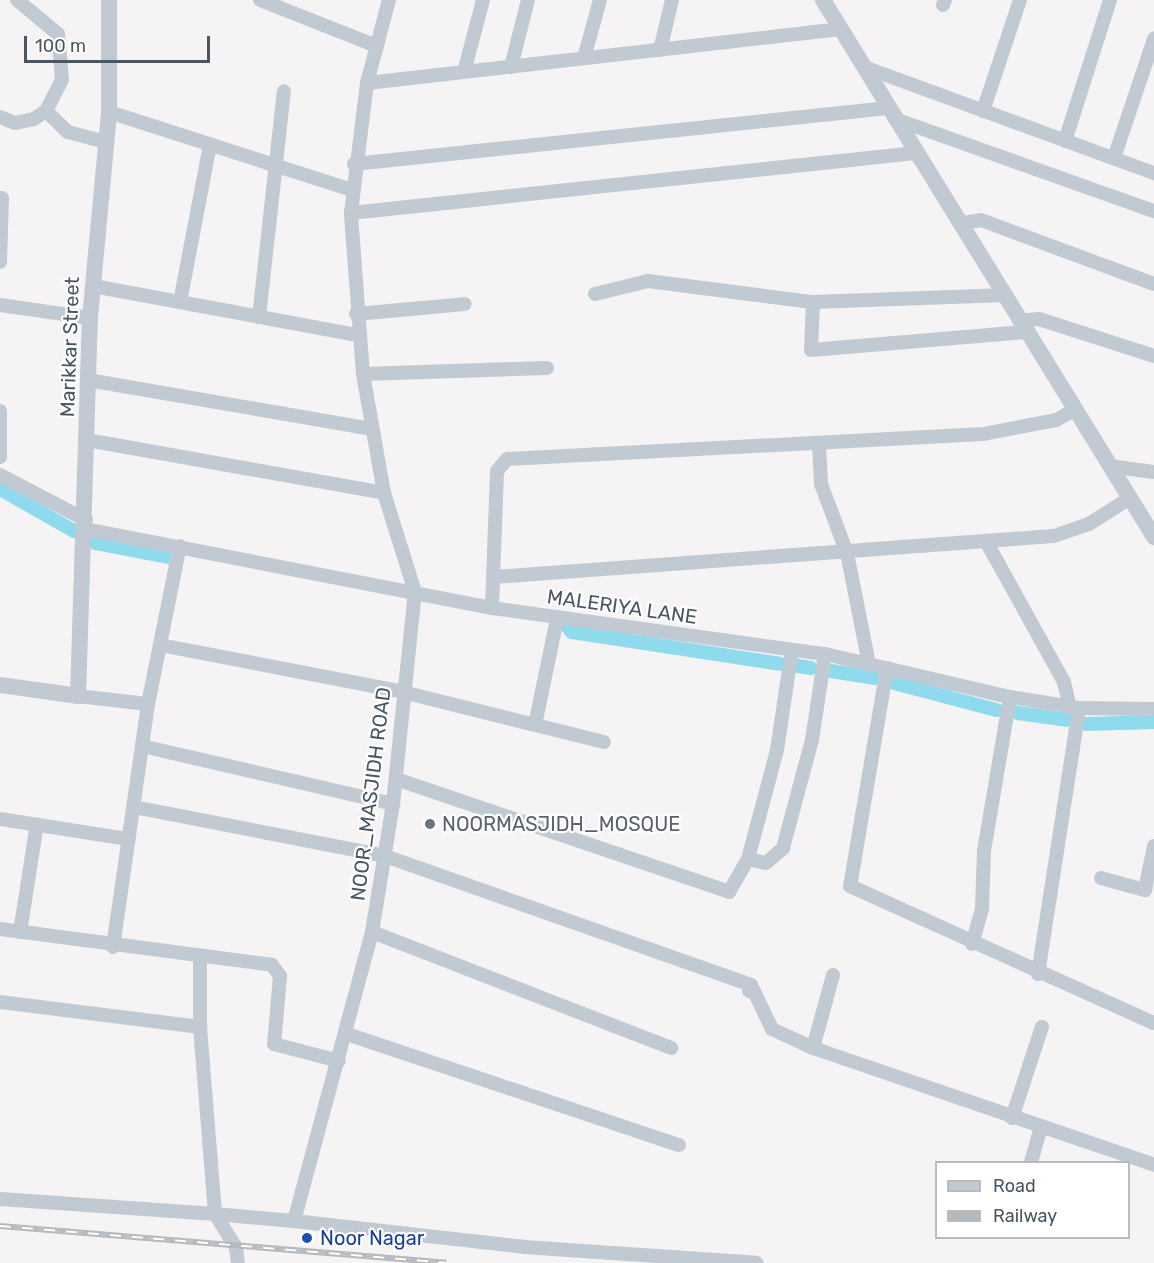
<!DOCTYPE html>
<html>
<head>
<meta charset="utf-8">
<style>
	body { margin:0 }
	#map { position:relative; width:1154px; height:1263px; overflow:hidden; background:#f5f3f3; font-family:Rubik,sans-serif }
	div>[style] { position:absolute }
	.canal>* { height:14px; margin:-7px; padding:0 7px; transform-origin:7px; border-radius:7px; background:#90daee }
	.minor>* { height:14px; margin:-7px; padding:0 7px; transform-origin:7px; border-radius:7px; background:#c1cad2 }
	.tertiary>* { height:16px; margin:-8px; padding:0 8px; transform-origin:8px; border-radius:8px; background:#c1cad2 }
	.rail>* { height:6px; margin-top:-3px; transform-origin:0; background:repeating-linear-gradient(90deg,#fff 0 11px,#b5b8bd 0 22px); box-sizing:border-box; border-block:2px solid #b5b8bd }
	.dots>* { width:16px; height:16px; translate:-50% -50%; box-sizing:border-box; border:3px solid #fff; border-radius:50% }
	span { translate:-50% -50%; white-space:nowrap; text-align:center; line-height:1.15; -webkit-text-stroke:4.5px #fff; paint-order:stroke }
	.street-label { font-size:20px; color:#4a5661 }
	.worship-label { font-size:20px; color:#5b616d }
	.left { translate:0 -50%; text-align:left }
	.transit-label { font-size:20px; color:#164399 }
	.legend { position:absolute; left:935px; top:1161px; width:195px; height:78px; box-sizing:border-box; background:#fff; border:2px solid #b7bbc0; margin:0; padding:8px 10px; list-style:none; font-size:18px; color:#4a5661 }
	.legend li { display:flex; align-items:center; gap:12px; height:30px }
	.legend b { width:30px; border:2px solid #b7bbc0 }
	.scale { position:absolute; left:24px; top:36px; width:186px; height:27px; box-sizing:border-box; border:3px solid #4a5661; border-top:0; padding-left:8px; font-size:18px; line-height:21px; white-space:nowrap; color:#4a5661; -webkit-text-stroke:4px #fff; paint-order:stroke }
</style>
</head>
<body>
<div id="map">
	<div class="canal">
		<div style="left:0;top:489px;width:85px;rotate:29.6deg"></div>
		<div style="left:95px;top:543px;width:74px;rotate:10.9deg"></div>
		<div style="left:567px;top:626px;width:8px;rotate:50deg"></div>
		<div style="left:572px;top:632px;width:210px;rotate:8.7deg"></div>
		<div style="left:798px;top:666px;width:13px;rotate:9deg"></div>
		<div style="left:831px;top:671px;width:45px;rotate:9deg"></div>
		<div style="left:894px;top:683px;width:106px;rotate:14.7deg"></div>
		<div style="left:1018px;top:713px;width:49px;rotate:8.1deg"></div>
		<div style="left:1086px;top:724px;width:68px;rotate:-1.7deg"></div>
	</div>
	<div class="minor">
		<div style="left:260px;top:0;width:126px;rotate:21.5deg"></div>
		<div style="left:943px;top:5px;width:5px;rotate:-68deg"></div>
		<div style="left:660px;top:50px;width:51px;rotate:-76.5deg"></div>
		<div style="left:584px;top:58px;width:60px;rotate:-74.6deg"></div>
		<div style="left:511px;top:67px;width:69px;rotate:-75.8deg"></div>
		<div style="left:864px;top:67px;width:309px;rotate:20.1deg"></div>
		<div style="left:464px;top:72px;width:74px;rotate:-75.2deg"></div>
		<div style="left:367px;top:83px;width:477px;rotate:-6.5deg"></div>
		<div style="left:46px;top:111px;width:30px;rotate:44deg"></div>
		<div style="left:68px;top:132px;width:38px;rotate:15deg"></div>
		<div style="left:983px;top:111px;width:117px;rotate:-71.6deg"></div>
		<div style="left:109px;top:112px;width:255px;rotate:17.8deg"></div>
		<div style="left:0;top:117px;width:16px;rotate:22deg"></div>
		<div style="left:15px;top:123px;width:19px;rotate:-12deg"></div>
		<div style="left:34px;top:119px;width:14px;rotate:-34deg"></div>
		<div style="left:46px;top:111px;width:36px;rotate:-63deg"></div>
		<div style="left:62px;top:79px;width:45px;rotate:-95.1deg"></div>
		<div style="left:58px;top:34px;width:53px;rotate:-140.3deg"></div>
		<div style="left:895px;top:119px;width:275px;rotate:19.6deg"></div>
		<div style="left:1065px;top:141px;width:148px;rotate:-72.3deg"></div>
		<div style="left:1114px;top:158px;width:126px;rotate:-71.4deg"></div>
		<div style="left:354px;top:164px;width:537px;rotate:-5.99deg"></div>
		<div style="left:351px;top:213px;width:568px;rotate:-6.06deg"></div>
		<div style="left:963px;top:223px;width:18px;rotate:-9deg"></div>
		<div style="left:981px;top:220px;width:184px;rotate:20.3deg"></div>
		<div style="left:0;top:262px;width:64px;rotate:-88.2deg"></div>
		<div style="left:93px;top:286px;width:269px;rotate:10.5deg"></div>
		<div style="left:595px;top:294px;width:55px;rotate:-13.8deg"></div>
		<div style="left:648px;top:281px;width:166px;rotate:7.3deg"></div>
		<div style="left:813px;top:302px;width:187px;rotate:-2.1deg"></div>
		<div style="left:180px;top:302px;width:161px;rotate:-79.2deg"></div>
		<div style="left:813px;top:302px;width:48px;rotate:92.4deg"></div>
		<div style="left:811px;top:350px;width:215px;rotate:-4.8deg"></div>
		<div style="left:0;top:305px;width:91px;rotate:8.2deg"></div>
		<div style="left:356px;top:314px;width:109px;rotate:-5.2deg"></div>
		<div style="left:259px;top:317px;width:227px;rotate:-83.7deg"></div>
		<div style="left:1019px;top:321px;width:20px;rotate:-6deg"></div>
		<div style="left:1039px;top:319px;width:121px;rotate:17.8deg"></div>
		<div style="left:363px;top:374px;width:184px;rotate:-1.9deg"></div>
		<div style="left:88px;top:380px;width:289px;rotate:9.8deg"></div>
		<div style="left:0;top:411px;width:46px;rotate:90deg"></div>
		<div style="left:87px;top:440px;width:302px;rotate:10.1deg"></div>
		<div style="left:819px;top:444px;width:40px;rotate:87.1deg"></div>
		<div style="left:821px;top:484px;width:74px;rotate:69.4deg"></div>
		<div style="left:847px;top:553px;width:113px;rotate:78.8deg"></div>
		<div style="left:1109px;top:466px;width:45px;rotate:7.6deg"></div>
		<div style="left:0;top:475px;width:97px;rotate:27.6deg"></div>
		<div style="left:85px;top:529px;width:415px;rotate:11deg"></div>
		<div style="left:492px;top:608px;width:336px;rotate:7.9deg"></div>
		<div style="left:825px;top:654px;width:190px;rotate:13.1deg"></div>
		<div style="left:1010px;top:697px;width:70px;rotate:9.1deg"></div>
		<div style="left:1079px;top:708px;width:75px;rotate:0.8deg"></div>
		<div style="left:987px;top:543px;width:159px;rotate:61deg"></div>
		<div style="left:1064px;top:682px;width:26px;rotate:77deg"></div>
		<div style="left:494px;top:577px;width:561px;rotate:-4.19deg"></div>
		<div style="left:1054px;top:536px;width:37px;rotate:-19deg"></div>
		<div style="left:1089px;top:524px;width:49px;rotate:-32.4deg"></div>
		<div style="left:492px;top:608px;width:137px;rotate:-87.9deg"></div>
		<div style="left:497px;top:471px;width:16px;rotate:-50deg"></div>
		<div style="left:507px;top:459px;width:477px;rotate:-3deg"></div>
		<div style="left:983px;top:434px;width:74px;rotate:-10.9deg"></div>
		<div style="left:1056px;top:420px;width:21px;rotate:-29deg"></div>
		<div style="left:160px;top:645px;width:248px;rotate:10.9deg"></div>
		<div style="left:403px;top:692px;width:207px;rotate:14deg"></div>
		<div style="left:887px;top:668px;width:221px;rotate:99.6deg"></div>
		<div style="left:850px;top:886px;width:333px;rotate:24.3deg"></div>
		<div style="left:78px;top:696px;width:70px;rotate:6.5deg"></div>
		<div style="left:535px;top:725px;width:108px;rotate:-78.3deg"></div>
		<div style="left:142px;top:746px;width:258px;rotate:13deg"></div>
		<div style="left:396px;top:779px;width:352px;rotate:18.7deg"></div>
		<div style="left:729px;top:892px;width:38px;rotate:-60deg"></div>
		<div style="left:748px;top:859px;width:113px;rotate:-75.1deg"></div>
		<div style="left:777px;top:750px;width:101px;rotate:-81.5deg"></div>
		<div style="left:134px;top:807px;width:256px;rotate:11deg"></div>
		<div style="left:385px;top:856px;width:388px;rotate:19.4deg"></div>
		<div style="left:0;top:819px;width:130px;rotate:8.9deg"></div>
		<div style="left:748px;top:859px;width:18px;rotate:13deg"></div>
		<div style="left:766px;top:863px;width:23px;rotate:-41deg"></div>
		<div style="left:783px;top:848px;width:112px;rotate:-75deg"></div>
		<div style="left:812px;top:740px;width:87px;rotate:-81.4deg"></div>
		<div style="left:1101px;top:878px;width:46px;rotate:15.3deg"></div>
		<div style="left:1145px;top:890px;width:45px;rotate:-78.4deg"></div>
		<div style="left:0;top:929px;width:274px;rotate:7.5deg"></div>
		<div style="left:272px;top:965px;width:14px;rotate:54deg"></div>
		<div style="left:280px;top:976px;width:68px;rotate:95deg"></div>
		<div style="left:274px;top:1044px;width:67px;rotate:14.7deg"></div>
		<div style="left:20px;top:932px;width:109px;rotate:-81.1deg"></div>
		<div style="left:372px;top:932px;width:321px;rotate:21.2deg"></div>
		<div style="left:972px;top:944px;width:37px;rotate:-74deg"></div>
		<div style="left:982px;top:908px;width:57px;rotate:-88deg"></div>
		<div style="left:984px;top:851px;width:156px;rotate:-80.4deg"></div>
		<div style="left:113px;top:947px;width:246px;rotate:-81.8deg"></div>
		<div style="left:148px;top:704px;width:161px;rotate:-78.6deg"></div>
		<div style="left:200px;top:956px;width:71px;rotate:90deg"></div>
		<div style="left:200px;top:1027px;width:188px;rotate:85.4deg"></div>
		<div style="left:215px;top:1214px;width:79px;rotate:5.1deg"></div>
		<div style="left:294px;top:1221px;width:299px;rotate:-74.9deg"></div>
		<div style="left:372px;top:932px;width:130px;rotate:-80.7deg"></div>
		<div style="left:393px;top:804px;width:213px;rotate:-84.1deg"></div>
		<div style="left:415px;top:592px;width:104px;rotate:-107.4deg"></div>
		<div style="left:384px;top:493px;width:121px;rotate:-100deg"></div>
		<div style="left:363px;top:374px;width:161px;rotate:-94.3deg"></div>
		<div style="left:351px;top:213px;width:131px;rotate:-83deg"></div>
		<div style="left:367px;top:83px;width:86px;rotate:-75.2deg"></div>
		<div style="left:1038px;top:974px;width:269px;rotate:-81.2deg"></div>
		<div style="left:833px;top:975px;width:76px;rotate:105.3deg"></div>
		<div style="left:813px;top:1048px;width:361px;rotate:18.9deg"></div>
		<div style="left:749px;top:991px;width:6px;rotate:-72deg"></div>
		<div style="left:751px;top:985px;width:49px;rotate:64.5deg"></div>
		<div style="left:772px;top:1029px;width:45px;rotate:24.9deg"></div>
		<div style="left:0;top:1002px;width:202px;rotate:7.1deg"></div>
		<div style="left:347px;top:1034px;width:350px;rotate:18.5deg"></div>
		<div style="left:1012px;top:1118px;width:96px;rotate:-71.8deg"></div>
		<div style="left:1031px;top:1162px;width:36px;rotate:-74deg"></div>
		<div style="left:0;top:1199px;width:216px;rotate:4deg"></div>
		<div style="left:215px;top:1214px;width:39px;rotate:58deg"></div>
		<div style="left:236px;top:1247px;width:16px;rotate:83deg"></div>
		<div style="left:294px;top:1221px;width:231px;rotate:6.4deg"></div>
		<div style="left:524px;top:1247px;width:233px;rotate:3.9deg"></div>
	</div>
	<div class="tertiary">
		<div style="left:823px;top:0;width:631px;rotate:58.35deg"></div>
		<div style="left:0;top:685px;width:79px;rotate:8deg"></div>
		<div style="left:78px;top:696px;width:378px;rotate:-88.2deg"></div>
		<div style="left:90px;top:318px;width:207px;rotate:-84.7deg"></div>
		<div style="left:109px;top:112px;width:112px;rotate:-90deg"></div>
	</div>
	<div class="rail">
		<div style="left:0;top:1226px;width:448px;rotate:4.7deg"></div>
	</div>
	<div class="dots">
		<div style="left:430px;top:824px;background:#6b7280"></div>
		<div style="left:307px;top:1238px;background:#1a4fb4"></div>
	</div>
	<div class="street-label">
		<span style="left:70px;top:347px;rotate:-88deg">Marikkar Street</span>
		<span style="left:622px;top:607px;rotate:8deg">MALERIYA LANE</span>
		<span style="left:371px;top:794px;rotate:-83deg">NOOR_MASJIDH ROAD</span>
	</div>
	<div class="worship-label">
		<span class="left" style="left:442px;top:824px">NOORMASJIDH_MOSQUE</span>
	</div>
	<div class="transit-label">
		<span class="left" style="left:320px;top:1238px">Noor Nagar</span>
	</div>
	<ul class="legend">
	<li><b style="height:8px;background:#c1cad2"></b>Road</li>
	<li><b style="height:8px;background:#b5b8bd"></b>Railway</li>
	</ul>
	<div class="scale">100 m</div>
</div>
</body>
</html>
